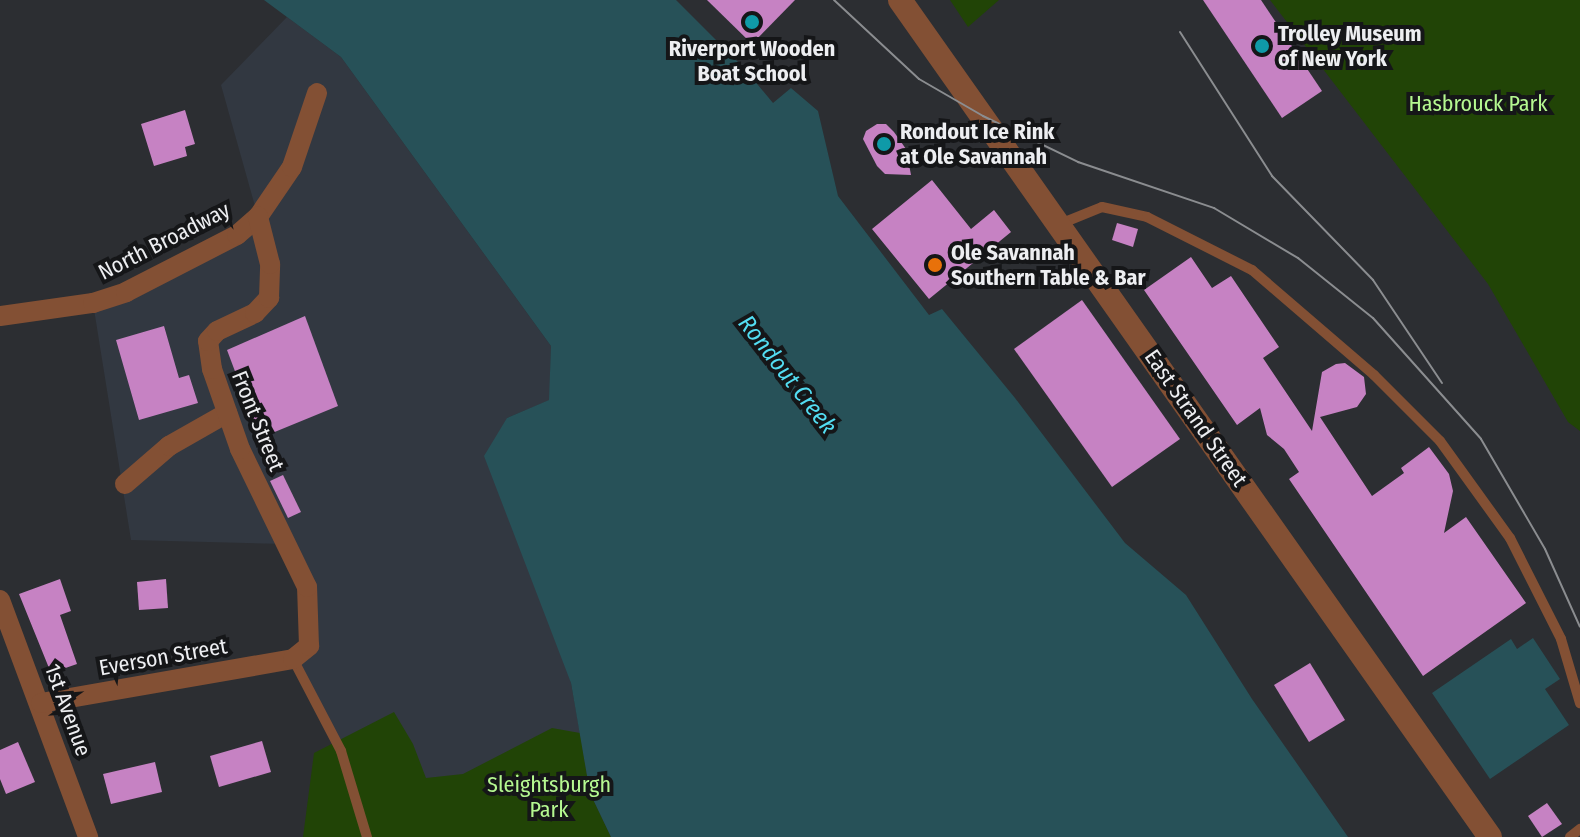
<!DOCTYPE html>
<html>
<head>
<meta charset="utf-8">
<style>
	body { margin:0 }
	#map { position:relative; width:1580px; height:837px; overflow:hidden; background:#2c2e32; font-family:"Fira Sans Condensed",sans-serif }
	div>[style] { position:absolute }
	.built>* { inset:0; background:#323841 }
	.green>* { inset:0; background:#214406 }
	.water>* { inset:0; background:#275158 }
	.building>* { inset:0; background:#c682c3 }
	.service>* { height:10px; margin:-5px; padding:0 5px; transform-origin:5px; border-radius:5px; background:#835034 }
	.minor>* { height:20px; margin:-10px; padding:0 10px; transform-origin:10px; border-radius:10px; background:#835034 }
	.tertiary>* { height:24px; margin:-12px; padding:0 12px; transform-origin:12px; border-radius:12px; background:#835034 }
	.tram>* { height:2px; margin:-1px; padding:0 1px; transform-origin:1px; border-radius:1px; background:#8b8d90 }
	.dots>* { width:22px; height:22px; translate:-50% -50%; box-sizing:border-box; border:4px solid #151618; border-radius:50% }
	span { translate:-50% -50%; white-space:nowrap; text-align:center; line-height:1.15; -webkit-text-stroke:8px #151618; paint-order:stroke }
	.poi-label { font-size:22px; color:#edeef1; font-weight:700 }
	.left { translate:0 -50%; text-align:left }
	.park-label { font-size:22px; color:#b5f891 }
	.street-label { font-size:22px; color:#edeef1 }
	.water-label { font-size:24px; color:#53ddf2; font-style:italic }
</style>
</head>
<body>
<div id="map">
	<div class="built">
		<div style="clip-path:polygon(287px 17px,341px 57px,551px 346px,550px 400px,507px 418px,571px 683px,580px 733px,392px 837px,293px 659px,310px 630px,286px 544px,131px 540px,93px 303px,258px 217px,221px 85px)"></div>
	</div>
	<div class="green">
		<div style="clip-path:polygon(950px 0,999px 0,968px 27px)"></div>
		<div style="clip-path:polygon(1270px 0,1580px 0,1580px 431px,1568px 422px,1488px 284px)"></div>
		<div style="clip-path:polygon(394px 712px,413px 744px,426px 778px,463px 774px,552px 728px,580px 733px,590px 793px,611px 837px,303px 837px,314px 753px)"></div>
	</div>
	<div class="water">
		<div style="clip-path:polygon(264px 0,676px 0,743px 67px,773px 103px,791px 88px,818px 111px,838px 196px,929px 315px,942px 309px,1015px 398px,1125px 543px,1186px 595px,1252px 699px,1348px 837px,611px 837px,590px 793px,571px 683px,484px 456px,507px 418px,549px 400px,551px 346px,341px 57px)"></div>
		<div style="clip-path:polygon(1533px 638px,1560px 679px,1545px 689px,1569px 725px,1490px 779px,1432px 693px,1511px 639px,1517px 649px)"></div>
	</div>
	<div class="building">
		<div style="clip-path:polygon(707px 0,795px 0,752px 44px)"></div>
		<div style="clip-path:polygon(1203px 0,1261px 0,1322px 91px,1282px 118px)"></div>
		<div style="clip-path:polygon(185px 110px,195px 144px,185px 147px,187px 156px,154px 166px,141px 124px)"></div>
		<div style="clip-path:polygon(877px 124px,886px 124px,894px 132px,906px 149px,911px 175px,885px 174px,877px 166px,863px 139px,866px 131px)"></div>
		<div style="clip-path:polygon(932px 180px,971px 229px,994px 210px,1011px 232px,929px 299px,872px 229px)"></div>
		<div style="clip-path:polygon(1117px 223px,1138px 229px,1133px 247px,1112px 240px)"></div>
		<div style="clip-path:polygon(1191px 257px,1212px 288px,1231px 276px,1279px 347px,1263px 358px,1312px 431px,1322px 372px,1336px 364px,1345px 363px,1364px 377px,1366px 394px,1357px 407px,1320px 417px,1372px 496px,1404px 473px,1401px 468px,1429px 447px,1449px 474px,1453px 491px,1444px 533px,1466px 517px,1526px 603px,1423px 676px,1289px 479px,1299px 472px,1284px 449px,1267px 435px,1260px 408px,1237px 425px,1144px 290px)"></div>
		<div style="clip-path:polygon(1082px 300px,1180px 439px,1112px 487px,1014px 349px)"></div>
		<div style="clip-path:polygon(305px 316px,338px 406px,260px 438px,227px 350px)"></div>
		<div style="clip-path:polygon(164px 326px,179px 378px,189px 375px,198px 403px,139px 420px,116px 340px)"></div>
		<div style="clip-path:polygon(283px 475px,301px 512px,288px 518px,270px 481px)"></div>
		<div style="clip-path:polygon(60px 579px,71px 611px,60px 615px,77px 664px,51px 673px,19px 594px)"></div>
		<div style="clip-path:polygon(166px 579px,168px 608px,139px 610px,137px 582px)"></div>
		<div style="clip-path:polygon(1310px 663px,1345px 720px,1309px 742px,1274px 685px)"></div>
		<div style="clip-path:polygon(262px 741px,271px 772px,219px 787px,210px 756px)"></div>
		<div style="clip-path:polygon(18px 742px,35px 782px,6px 794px,0 779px,0 750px)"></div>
		<div style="clip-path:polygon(155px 762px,162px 792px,111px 804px,103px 774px)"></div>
		<div style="clip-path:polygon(1547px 803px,1562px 824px,1542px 837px,1528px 816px)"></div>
	</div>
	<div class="service">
		<div style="left:1060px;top:224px;width:45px;rotate:-22deg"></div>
		<div style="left:1102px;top:207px;width:46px;rotate:12.5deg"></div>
		<div style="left:1147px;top:217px;width:118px;rotate:26.8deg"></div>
		<div style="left:1252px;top:270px;width:161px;rotate:40.7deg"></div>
		<div style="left:1374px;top:375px;width:93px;rotate:45deg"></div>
		<div style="left:1440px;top:441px;width:120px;rotate:54.2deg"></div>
		<div style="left:1510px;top:538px;width:113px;rotate:63.2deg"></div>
		<div style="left:1561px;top:639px;width:67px;rotate:73.5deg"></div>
		<div style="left:293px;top:659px;width:104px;rotate:62.4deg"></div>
		<div style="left:341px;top:751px;width:90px;rotate:73.2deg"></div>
		<div style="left:1570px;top:837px;width:13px;rotate:-39deg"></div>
	</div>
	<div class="minor">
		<div style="left:0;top:316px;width:94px;rotate:-8deg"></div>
		<div style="left:93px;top:303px;width:35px;rotate:-18deg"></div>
		<div style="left:126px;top:292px;width:125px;rotate:-27.2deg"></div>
		<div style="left:237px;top:235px;width:28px;rotate:-41deg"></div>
		<div style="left:258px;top:217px;width:60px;rotate:-55.8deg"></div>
		<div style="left:292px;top:167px;width:78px;rotate:-71.3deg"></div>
		<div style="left:125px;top:484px;width:58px;rotate:-40.8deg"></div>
		<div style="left:169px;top:446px;width:67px;rotate:-29.6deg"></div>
		<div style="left:0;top:600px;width:253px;rotate:69.6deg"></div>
		<div style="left:41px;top:703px;width:256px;rotate:-9.9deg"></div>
		<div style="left:293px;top:659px;width:21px;rotate:-39deg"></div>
		<div style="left:309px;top:646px;width:59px;rotate:-91.9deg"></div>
		<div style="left:307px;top:587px;width:153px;rotate:-115.9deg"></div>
		<div style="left:240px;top:449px;width:85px;rotate:-109.3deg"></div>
		<div style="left:212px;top:369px;width:28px;rotate:-98deg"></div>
		<div style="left:208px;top:341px;width:13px;rotate:-48deg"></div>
		<div style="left:217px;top:331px;width:42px;rotate:-25.3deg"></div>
		<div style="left:255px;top:313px;width:21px;rotate:-47deg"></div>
		<div style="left:269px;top:298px;width:34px;rotate:-88deg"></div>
		<div style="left:270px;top:264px;width:49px;rotate:-104.3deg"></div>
	</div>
	<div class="tertiary">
		<div style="left:900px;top:0;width:1024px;rotate:54.82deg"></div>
	</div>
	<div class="tram">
		<div style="left:834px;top:0;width:116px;rotate:42.9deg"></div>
		<div style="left:919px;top:79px;width:74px;rotate:30deg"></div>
		<div style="left:983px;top:116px;width:106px;rotate:25.8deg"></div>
		<div style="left:1078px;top:162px;width:144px;rotate:18.7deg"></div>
		<div style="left:1214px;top:208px;width:98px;rotate:30.8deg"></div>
		<div style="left:1298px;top:258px;width:96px;rotate:38.7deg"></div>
		<div style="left:1373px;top:318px;width:162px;rotate:48.2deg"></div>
		<div style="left:1481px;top:439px;width:127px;rotate:59.8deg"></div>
		<div style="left:1545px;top:549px;width:85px;rotate:65.8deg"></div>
		<div style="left:1180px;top:32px;width:171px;rotate:57.4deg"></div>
		<div style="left:1272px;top:176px;width:145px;rotate:45.8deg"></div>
		<div style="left:1373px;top:280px;width:124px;rotate:56.2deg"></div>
	</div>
	<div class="dots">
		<div style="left:752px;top:22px;background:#0f9aa8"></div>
		<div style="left:1262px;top:46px;background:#0f9aa8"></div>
		<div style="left:884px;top:144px;background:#0f9aa8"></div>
		<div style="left:935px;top:265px;background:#e8710a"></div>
	</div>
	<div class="poi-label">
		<span class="left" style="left:1278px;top:46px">Trolley Museum<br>of New York</span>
		<span style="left:752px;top:61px">Riverport Wooden<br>Boat School</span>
		<span class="left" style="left:900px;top:144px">Rondout Ice Rink<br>at Ole Savannah</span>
		<span class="left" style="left:951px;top:265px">Ole Savannah<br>Southern Table &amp; Bar</span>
	</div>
	<div class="park-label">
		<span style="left:1478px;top:104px">Hasbrouck Park</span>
		<span style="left:549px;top:797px">Sleightsburgh<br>Park</span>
	</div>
	<div class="street-label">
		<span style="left:164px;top:241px;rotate:-27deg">North Broadway</span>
		<span style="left:1196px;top:418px;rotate:55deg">East Strand Street</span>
		<span style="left:258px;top:421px;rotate:68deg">Front Street</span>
		<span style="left:163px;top:657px;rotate:-10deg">Everson Street</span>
		<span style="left:68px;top:710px;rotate:70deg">1st Avenue</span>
	</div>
	<div class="water-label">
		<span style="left:787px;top:375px;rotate:52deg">Rondout Creek</span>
	</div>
</div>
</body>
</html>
